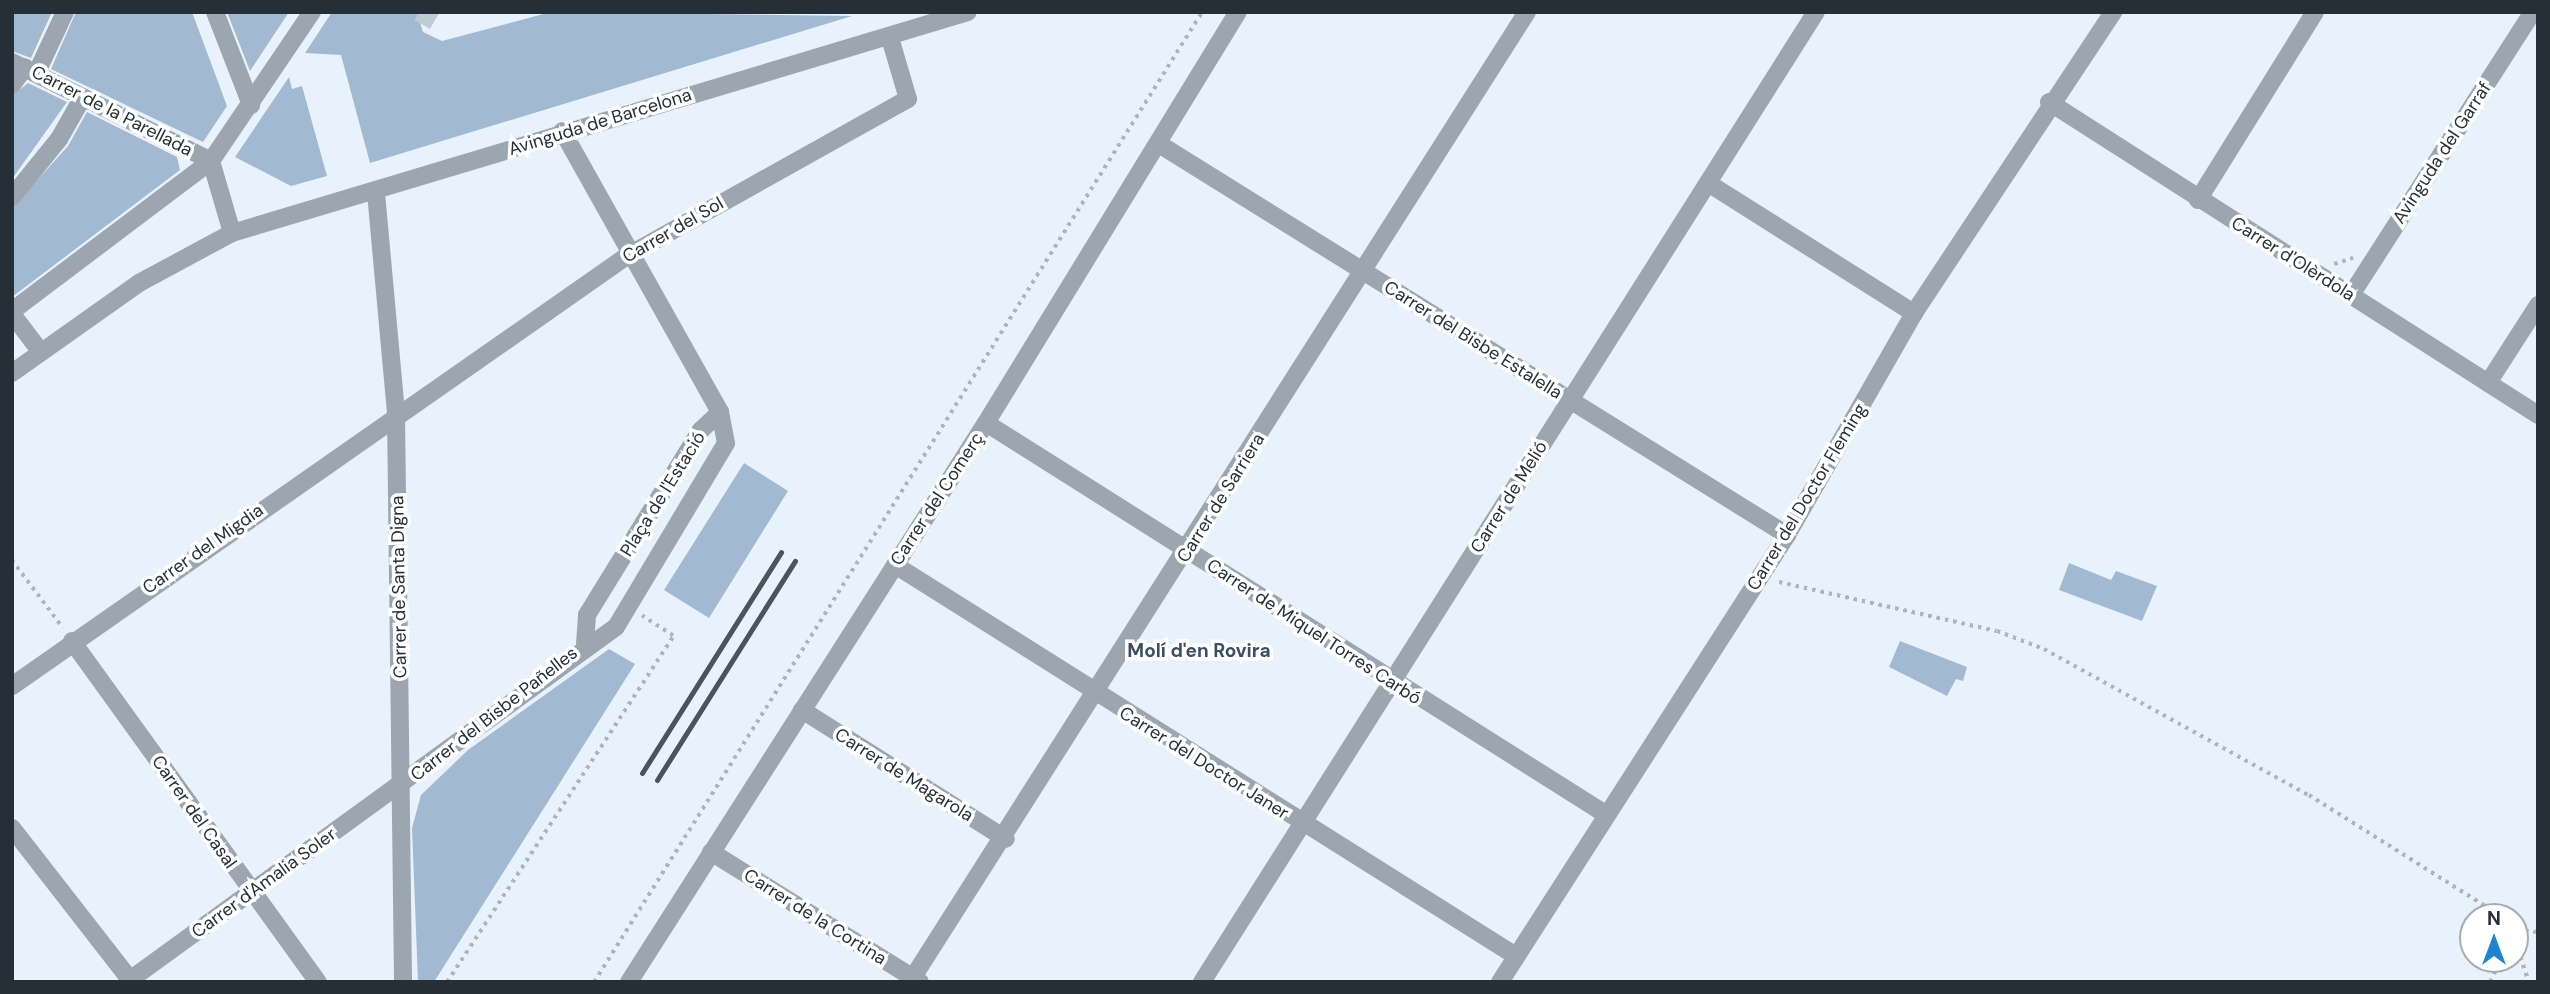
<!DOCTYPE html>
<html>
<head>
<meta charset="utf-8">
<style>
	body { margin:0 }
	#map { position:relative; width:2550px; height:994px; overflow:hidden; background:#e8f2fc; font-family:"DM Sans",sans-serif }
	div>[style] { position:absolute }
	.building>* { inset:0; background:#a2bad1 }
	.minor-tunnel>* { height:18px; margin-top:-9px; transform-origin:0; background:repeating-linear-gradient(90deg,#c1cbd5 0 18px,transparent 0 27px) }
	.path>* { height:3.5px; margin-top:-1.75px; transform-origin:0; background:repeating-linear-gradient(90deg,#abb5bf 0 3.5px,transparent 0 8.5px) }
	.minor>* { height:18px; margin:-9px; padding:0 9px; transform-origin:9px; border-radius:9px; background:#9ca6b0 }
	.rail>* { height:5px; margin:-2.5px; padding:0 2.5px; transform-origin:2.5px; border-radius:2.5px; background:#4a545d }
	span { translate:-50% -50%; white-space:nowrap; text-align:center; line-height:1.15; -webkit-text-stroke:7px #fff; paint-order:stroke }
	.street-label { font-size:18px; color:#252f38 }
	.neighbourhood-label { font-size:19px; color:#3a4f63; font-weight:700 }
	.frame { position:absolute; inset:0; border:14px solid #252f38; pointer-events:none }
	.north { position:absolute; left:2459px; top:903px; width:70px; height:70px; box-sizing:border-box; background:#fff; border:2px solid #a8acaf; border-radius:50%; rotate:0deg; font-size:19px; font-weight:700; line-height:28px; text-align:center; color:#252f38 }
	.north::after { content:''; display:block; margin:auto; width:24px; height:32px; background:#1e84cf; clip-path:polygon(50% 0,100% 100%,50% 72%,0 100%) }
</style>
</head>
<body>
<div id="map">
	<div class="building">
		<div style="clip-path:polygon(12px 12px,52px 12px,31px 58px,12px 51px)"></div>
		<div style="clip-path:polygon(76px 12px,192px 12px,227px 106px,203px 142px,51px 69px)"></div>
		<div style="clip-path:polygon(227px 12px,289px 12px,250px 71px)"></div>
		<div style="clip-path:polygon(332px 12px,417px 12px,423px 32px,442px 41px,551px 12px,852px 16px,370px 163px,341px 55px,305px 53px)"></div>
		<div style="clip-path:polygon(289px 77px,292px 89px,302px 86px,327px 176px,291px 186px,235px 157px)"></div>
		<div style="clip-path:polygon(28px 83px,67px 102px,12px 179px,12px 96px)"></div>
		<div style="clip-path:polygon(87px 112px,177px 157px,180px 170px,12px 297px,12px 208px,68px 146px)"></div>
		<div style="clip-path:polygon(744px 463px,788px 491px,709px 618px,664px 590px)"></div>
		<div style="clip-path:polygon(2069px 563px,2111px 580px,2116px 571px,2157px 586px,2142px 621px,2059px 590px)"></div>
		<div style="clip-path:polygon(1900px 641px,1967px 667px,1963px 681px,1956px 679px,1947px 696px,1889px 667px)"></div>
		<div style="clip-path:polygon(609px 649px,635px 664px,434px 982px,418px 982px,412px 828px,421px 795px,468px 750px)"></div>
	</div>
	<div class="minor-tunnel">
		<div style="left:419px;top:12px;width:21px;rotate:31deg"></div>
	</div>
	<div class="path">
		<div style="left:2334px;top:264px;width:20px;rotate:-18deg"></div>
		<div style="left:12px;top:560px;width:85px;rotate:53.1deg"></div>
		<div style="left:1779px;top:582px;width:223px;rotate:12.7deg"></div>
		<div style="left:1997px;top:631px;width:50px;rotate:21deg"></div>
		<div style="left:2044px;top:649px;width:303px;rotate:28.9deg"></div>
		<div style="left:2309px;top:795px;width:229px;rotate:32.2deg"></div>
		<div style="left:2515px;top:939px;width:13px;rotate:-39deg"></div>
		<div style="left:2525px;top:931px;width:13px;rotate:4deg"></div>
		<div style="left:2515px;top:941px;width:43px;rotate:71.1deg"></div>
		<div style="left:447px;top:982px;width:413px;rotate:-56.8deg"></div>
		<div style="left:673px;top:636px;width:37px;rotate:-147deg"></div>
		<div style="left:594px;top:982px;width:1145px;rotate:-57.92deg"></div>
		<div style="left:2490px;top:982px;width:25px;rotate:-64deg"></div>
	</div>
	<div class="minor">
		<div style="left:215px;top:12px;width:100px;rotate:68.8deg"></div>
		<div style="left:12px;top:62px;width:222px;rotate:26.4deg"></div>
		<div style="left:37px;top:72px;width:66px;rotate:-65deg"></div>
		<div style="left:12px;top:85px;width:22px;rotate:-54deg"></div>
		<div style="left:2049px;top:102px;width:581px;rotate:32.62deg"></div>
		<div style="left:1159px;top:144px;width:740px;rotate:31.91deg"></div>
		<div style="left:211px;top:161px;width:75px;rotate:73.7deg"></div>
		<div style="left:1708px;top:183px;width:244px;rotate:32.3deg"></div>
		<div style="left:376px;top:193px;width:222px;rotate:84.8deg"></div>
		<div style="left:396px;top:414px;width:568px;rotate:89.29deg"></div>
		<div style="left:12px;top:197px;width:75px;rotate:-51deg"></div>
		<div style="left:59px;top:139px;width:48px;rotate:-60.3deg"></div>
		<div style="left:2198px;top:200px;width:221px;rotate:-58.1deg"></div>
		<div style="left:2351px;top:295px;width:336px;rotate:-57.3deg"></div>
		<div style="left:12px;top:311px;width:249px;rotate:-37deg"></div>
		<div style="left:211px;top:161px;width:180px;rotate:-55.9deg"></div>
		<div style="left:12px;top:314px;width:48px;rotate:52.7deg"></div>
		<div style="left:12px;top:373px;width:156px;rotate:-35.3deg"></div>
		<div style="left:139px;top:283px;width:106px;rotate:-28.3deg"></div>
		<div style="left:232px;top:233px;width:768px;rotate:-16.71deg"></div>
		<div style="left:2488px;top:383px;width:93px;rotate:-57.3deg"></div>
		<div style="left:986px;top:423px;width:734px;rotate:32.26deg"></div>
		<div style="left:895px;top:565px;width:734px;rotate:32.2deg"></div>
		<div style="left:72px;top:641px;width:420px;rotate:54.2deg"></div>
		<div style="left:585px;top:644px;width:29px;rotate:-86deg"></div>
		<div style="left:587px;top:615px;width:217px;rotate:-58.4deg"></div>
		<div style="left:701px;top:430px;width:26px;rotate:-43deg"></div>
		<div style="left:12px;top:686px;width:750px;rotate:-34.96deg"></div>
		<div style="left:627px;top:256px;width:322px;rotate:-29.2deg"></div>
		<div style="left:908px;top:99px;width:64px;rotate:-106.4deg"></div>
		<div style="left:802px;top:710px;width:241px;rotate:32.3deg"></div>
		<div style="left:12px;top:828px;width:195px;rotate:52.1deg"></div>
		<div style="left:711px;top:852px;width:246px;rotate:31.9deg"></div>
		<div style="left:127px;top:982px;width:604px;rotate:-35.98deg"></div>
		<div style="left:616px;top:627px;width:214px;rotate:-59.1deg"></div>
		<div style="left:726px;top:443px;width:32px;rotate:-101deg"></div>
		<div style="left:720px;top:412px;width:322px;rotate:-119.3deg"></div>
		<div style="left:629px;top:982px;width:663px;rotate:-57.44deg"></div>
		<div style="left:986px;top:423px;width:482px;rotate:-58.5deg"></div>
		<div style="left:910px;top:982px;width:1150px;rotate:-57.54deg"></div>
		<div style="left:1202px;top:982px;width:1148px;rotate:-57.67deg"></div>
		<div style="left:1500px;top:982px;width:531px;rotate:-57.3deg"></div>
		<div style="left:1787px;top:535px;width:256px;rotate:-60.2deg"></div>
		<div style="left:1914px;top:313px;width:361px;rotate:-56.5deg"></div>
	</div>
	<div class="rail">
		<div style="left:642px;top:773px;width:261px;rotate:-57.8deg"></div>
		<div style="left:657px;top:780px;width:259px;rotate:-57.8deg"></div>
	</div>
	<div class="street-label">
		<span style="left:112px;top:111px;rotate:27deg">Carrer de la Parellada</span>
		<span style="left:600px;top:122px;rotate:-17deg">Avinguda de Barcelona</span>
		<span style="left:2442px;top:153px;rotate:-57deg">Avinguda del Garraf</span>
		<span style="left:673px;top:230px;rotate:-30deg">Carrer del Sol</span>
		<span style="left:2293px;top:259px;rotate:32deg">Carrer d'Olèrdola</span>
		<span style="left:1473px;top:340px;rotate:32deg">Carrer del Bisbe Estalella</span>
		<span style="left:663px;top:494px;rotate:-58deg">Plaça de l'Estació</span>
		<span style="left:1509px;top:497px;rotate:-58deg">Carrer de Melió</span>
		<span style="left:1807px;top:497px;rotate:-59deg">Carrer del Doctor Fleming</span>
		<span style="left:1221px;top:498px;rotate:-58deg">Carrer de Sarriera</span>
		<span style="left:937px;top:499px;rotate:-57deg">Carrer del Comerç</span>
		<span style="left:203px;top:549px;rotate:-35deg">Carrer del Migdia</span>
		<span style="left:399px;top:587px;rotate:-91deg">Carrer de Santa Digna</span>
		<span style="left:1314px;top:632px;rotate:33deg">Carrer de Miquel Torres Carbó</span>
		<span style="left:494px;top:714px;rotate:-38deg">Carrer del Bisbe Pañelles</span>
		<span style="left:1204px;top:763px;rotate:32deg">Carrer del Doctor Janer</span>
		<span style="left:904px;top:775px;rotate:32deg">Carrer de Magarola</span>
		<span style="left:194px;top:812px;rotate:55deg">Carrer del Casal</span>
		<span style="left:264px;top:883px;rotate:-36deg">Carrer d'Amalia Soler</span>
		<span style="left:815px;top:917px;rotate:32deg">Carrer de la Cortina</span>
	</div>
	<div class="neighbourhood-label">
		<span style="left:1199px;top:651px">Molí d'en Rovira</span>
	</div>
	<div class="frame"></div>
	<div class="north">N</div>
</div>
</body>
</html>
